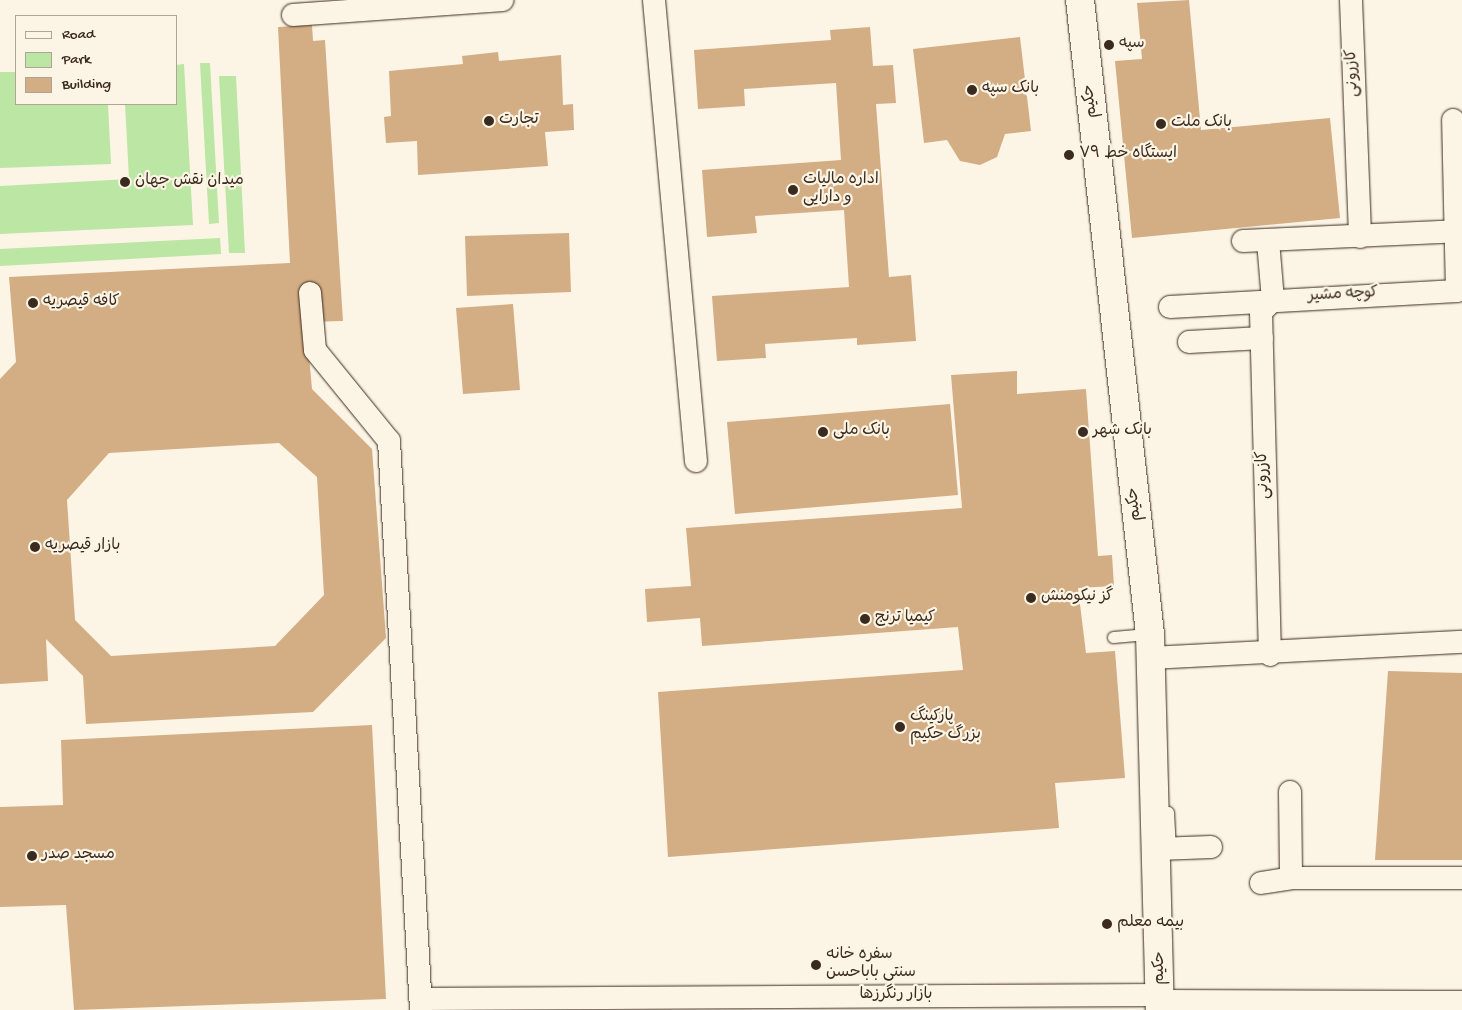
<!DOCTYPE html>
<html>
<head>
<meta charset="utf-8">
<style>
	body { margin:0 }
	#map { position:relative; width:1462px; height:1010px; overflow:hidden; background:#fcf5e5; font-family:"Gochi Hand","Playpen Sans Arabic",sans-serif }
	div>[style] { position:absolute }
	.green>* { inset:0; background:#bbe6a3 }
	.building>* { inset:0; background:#d3ad84 }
	.roads { filter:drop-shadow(0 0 1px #3b2a1e) drop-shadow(0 0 1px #3b2a1e) }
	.lane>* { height:11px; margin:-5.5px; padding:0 5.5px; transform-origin:5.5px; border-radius:5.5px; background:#fcf5e5 }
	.street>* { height:22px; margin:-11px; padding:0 11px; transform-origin:11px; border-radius:11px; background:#fcf5e5 }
	.secondary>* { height:28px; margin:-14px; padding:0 14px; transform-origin:14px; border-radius:14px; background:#fcf5e5 }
	.dots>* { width:14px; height:14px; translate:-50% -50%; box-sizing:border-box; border:2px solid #fcf5e5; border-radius:50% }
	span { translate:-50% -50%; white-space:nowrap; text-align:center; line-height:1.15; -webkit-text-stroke:4.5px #fcf5e5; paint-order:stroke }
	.poi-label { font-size:16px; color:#3b2a1e }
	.left { translate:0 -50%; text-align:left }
	.street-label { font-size:16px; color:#3b2a1e }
	.legend { position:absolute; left:15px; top:15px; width:162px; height:90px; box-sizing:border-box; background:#fcf5e5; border:1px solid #afa495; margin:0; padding:6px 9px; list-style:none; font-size:15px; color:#3b2a1e }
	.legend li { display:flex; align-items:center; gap:10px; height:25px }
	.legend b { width:25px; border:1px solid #afa495 }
</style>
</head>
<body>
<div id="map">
	<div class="green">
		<div style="clip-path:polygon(200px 63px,210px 63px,219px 223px,209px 224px)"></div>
		<div style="clip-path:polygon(184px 64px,193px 225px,0 234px,0 186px,129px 179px,125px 104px,176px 104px,176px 65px)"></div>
		<div style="clip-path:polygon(0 72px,16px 72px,16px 104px,108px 104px,111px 164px,0 168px)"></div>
		<div style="clip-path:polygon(219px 76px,236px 76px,245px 253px,229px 253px)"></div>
		<div style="clip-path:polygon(220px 238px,221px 254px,0 266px,0 249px)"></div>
	</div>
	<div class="building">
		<div style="clip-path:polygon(1189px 0,1201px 130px,1330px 118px,1340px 218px,1132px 238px,1115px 61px,1142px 59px,1137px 3px)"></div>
		<div style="clip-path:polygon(evenodd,312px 25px,313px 41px,325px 40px,343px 321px,306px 322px,312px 389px,372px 449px,386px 638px,313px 712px,86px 724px,83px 676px,46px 639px,48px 681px,0 684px,0 379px,16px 362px,9px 277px,290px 263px,278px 27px,312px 25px,279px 443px,317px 477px,324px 595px,275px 646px,111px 656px,75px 620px,67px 500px,109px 453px,279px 443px)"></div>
		<div style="clip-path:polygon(870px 27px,873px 66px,893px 65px,896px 103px,876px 104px,889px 277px,911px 275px,916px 341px,857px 345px,857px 338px,765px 344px,766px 358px,717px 361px,712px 296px,849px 287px,844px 210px,755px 216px,757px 233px,707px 237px,702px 170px,841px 160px,836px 83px,744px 89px,745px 106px,698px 109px,694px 50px,831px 40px,830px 30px)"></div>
		<div style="clip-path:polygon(1020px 37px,1031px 131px,1005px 134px,997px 157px,980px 165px,960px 161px,947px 140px,924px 143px,913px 49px)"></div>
		<div style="clip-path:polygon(498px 52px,499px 61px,561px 55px,563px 105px,573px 104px,574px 130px,545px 132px,548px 166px,418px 175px,417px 141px,386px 143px,384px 117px,391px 116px,389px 71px,463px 64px,462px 56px)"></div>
		<div style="clip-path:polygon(569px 233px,571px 292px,467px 296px,465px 236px)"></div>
		<div style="clip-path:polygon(513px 304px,520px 390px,463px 394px,456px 308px)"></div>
		<div style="clip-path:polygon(1017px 371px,1017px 394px,1086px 389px,1098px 556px,1112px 555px,1114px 586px,1078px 588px,1086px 653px,1115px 651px,1125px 778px,1055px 783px,1059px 828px,668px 857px,658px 692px,963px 670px,958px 627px,702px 646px,700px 618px,647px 622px,645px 589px,691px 586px,686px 528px,962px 508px,951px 375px)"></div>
		<div style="clip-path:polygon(950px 404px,958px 495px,735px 514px,727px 422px)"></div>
		<div style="clip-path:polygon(1388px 671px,1462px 673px,1462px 860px,1375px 860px)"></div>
		<div style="clip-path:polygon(372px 725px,386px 999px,74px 1010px,66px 905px,0 907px,0 807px,63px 805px,61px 740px)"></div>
	</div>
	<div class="roads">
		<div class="lane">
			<div style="left:1113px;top:637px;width:37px;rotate:-5deg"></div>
			<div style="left:1168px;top:812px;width:39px;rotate:87deg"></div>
		</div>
		<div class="street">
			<div style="left:654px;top:0;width:463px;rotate:84.8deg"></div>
			<div style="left:1351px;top:0;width:237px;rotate:87.8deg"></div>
			<div style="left:293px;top:15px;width:210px;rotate:-4.1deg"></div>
			<div style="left:1243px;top:241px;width:219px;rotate:-2.6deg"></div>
			<div style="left:1268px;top:241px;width:59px;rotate:85.2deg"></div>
			<div style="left:1273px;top:300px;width:17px;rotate:135deg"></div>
			<div style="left:1261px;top:312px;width:343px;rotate:88.5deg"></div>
			<div style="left:310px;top:293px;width:57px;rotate:85deg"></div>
			<div style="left:315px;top:350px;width:117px;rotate:50.9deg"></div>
			<div style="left:389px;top:441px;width:570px;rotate:86.78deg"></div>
			<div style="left:1170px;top:307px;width:287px;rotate:-3.2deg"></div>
			<div style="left:1457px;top:291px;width:171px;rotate:-91.3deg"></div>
			<div style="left:1189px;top:342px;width:73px;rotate:-3.1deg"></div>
			<div style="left:1152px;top:658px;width:310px;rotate:-3deg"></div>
			<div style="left:1290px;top:792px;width:86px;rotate:89.3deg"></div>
			<div style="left:1158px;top:849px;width:53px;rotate:-2.2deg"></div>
			<div style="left:1261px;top:883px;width:30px;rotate:-9deg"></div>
			<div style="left:1291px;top:878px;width:171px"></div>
			<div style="left:421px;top:999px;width:740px;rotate:-0.31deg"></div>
			<div style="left:1161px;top:1001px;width:301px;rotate:0.2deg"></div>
		</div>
		<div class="secondary">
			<div style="left:1080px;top:0;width:638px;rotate:83.7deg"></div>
			<div style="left:1150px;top:634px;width:376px;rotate:88.5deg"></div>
		</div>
	</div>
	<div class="dots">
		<div style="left:1109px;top:45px;background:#3b2a1e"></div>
		<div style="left:972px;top:90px;background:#3b2a1e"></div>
		<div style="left:489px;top:121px;background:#3b2a1e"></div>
		<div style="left:1161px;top:124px;background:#3b2a1e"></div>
		<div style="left:1069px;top:155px;background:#3b2a1e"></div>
		<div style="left:125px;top:182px;background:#3b2a1e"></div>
		<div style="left:793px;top:190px;background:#3b2a1e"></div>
		<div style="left:33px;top:303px;background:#3b2a1e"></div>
		<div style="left:823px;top:432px;background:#3b2a1e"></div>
		<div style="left:1083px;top:432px;background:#3b2a1e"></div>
		<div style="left:35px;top:547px;background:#3b2a1e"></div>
		<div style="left:1031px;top:598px;background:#3b2a1e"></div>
		<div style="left:865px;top:619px;background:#3b2a1e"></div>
		<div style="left:900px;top:727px;background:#3b2a1e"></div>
		<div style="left:32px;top:856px;background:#3b2a1e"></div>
		<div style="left:1107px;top:924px;background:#3b2a1e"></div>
		<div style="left:816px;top:965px;background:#3b2a1e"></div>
	</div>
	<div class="poi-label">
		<span class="left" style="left:1119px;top:45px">سپه</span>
		<span class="left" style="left:982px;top:90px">بانک سپه</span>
		<span class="left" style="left:499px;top:121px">تجارت</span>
		<span class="left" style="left:1171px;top:124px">بانک ملت</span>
		<span class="left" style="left:1079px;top:155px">ایستگاه خط ۷۹</span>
		<span class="left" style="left:803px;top:190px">اداره مالیات<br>و دارایی</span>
		<span class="left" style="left:135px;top:182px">میدان نقش جهان</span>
		<span class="left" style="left:43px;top:303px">کافه قیصریه</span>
		<span class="left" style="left:833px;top:432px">بانک ملی</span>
		<span class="left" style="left:1093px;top:432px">بانک شهر</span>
		<span class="left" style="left:45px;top:547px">بازار قیصریه</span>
		<span class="left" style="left:1041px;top:598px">گز نیکومنش</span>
		<span class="left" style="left:875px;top:619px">کیمیا ترنج</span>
		<span class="left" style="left:910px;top:727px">پارکینگ<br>بزرگ حکیم</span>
		<span class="left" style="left:42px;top:856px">مسجد صدر</span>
		<span class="left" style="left:1117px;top:924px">بیمه معلم</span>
		<span class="left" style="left:826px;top:965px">سفره خانه<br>سنتی باباحسن</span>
	</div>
	<div class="street-label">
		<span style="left:1354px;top:73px;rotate:-92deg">کازرونی</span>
		<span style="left:1092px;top:101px;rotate:-97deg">حکیم</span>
		<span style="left:1343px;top:296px;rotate:-3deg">كوچه مشير</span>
		<span style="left:1265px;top:475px;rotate:-92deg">کازرونی</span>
		<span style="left:1136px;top:504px;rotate:-96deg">حکیم</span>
		<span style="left:1161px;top:968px;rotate:-90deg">حکیم</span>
		<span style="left:896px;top:996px">بازار رنگرزها</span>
	</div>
	<ul class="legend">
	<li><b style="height:6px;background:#fcf5e5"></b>Road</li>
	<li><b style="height:14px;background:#bbe6a3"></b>Park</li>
	<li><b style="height:14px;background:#d3ad84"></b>Building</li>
	</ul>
</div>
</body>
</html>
